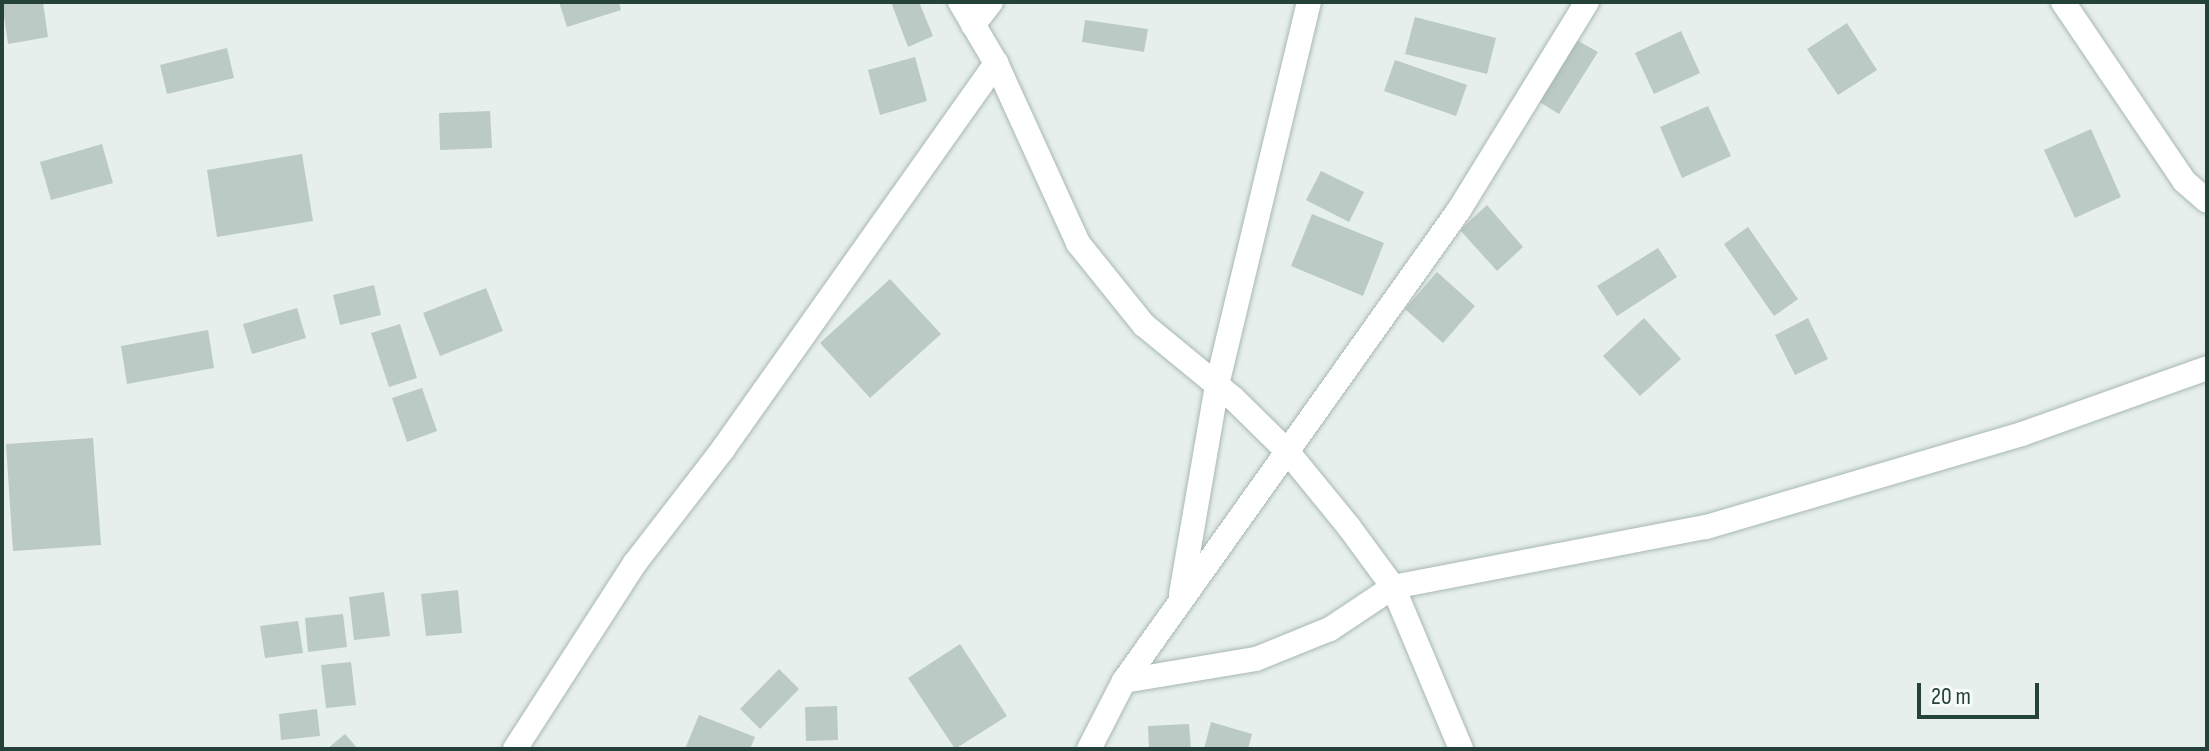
<!DOCTYPE html>
<html>
<head>
<meta charset="utf-8">
<style>
	body { margin:0 }
	#map { position:relative; width:2209px; height:751px; overflow:hidden; background:#e6efeb; font-family:"Sofia Sans Condensed",sans-serif }
	div>[style] { position:absolute }
	.building>* { inset:0; background:#bbcac4 }
	.roads { filter:drop-shadow(0 0 2px #a8b8b2) drop-shadow(0 0 2px #a8b8b2) }
	.street>* { height:24px; margin:-12px; padding:0 12px; transform-origin:12px; border-radius:12px; background:#fff }
	span { translate:-50% -50%; white-space:nowrap; text-align:center; line-height:1.15; -webkit-text-stroke:8px #f7fbf9; paint-order:stroke }
	.frame { position:absolute; inset:0; border:4px solid #24423a; pointer-events:none }
	.scale { position:absolute; left:1917px; top:683px; width:122px; height:36px; box-sizing:border-box; border:4px solid #24423a; border-top:0; padding-left:10px; font-size:24px; line-height:28px; white-space:nowrap; color:#24423a; -webkit-text-stroke:6px #f7fbf9; paint-order:stroke }
</style>
</head>
<body>
<div id="map">
	<div class="building">
		<div style="clip-path:polygon(2px 2px,43px 2px,48px 37px,8px 44px)"></div>
		<div style="clip-path:polygon(559px 2px,619px 2px,621px 10px,567px 27px)"></div>
		<div style="clip-path:polygon(891px 2px,919px 2px,933px 36px,908px 47px)"></div>
		<div style="clip-path:polygon(1415px 17px,1496px 38px,1487px 74px,1405px 54px)"></div>
		<div style="clip-path:polygon(1085px 20px,1148px 29px,1144px 52px,1082px 42px)"></div>
		<div style="clip-path:polygon(1847px 23px,1877px 70px,1838px 95px,1807px 49px)"></div>
		<div style="clip-path:polygon(1681px 31px,1700px 73px,1654px 94px,1635px 53px)"></div>
		<div style="clip-path:polygon(1571px 37px,1598px 52px,1559px 114px,1533px 98px)"></div>
		<div style="clip-path:polygon(227px 48px,234px 78px,167px 94px,160px 65px)"></div>
		<div style="clip-path:polygon(915px 57px,927px 101px,880px 115px,868px 70px)"></div>
		<div style="clip-path:polygon(1395px 60px,1467px 85px,1456px 116px,1384px 91px)"></div>
		<div style="clip-path:polygon(1708px 106px,1731px 156px,1682px 178px,1660px 127px)"></div>
		<div style="clip-path:polygon(490px 111px,492px 148px,440px 150px,439px 113px)"></div>
		<div style="clip-path:polygon(2091px 129px,2121px 197px,2075px 218px,2044px 150px)"></div>
		<div style="clip-path:polygon(102px 144px,113px 183px,51px 200px,40px 162px)"></div>
		<div style="clip-path:polygon(302px 154px,313px 221px,217px 237px,207px 170px)"></div>
		<div style="clip-path:polygon(1321px 171px,1364px 192px,1349px 222px,1306px 200px)"></div>
		<div style="clip-path:polygon(1487px 205px,1523px 247px,1497px 271px,1460px 230px)"></div>
		<div style="clip-path:polygon(1312px 214px,1384px 243px,1363px 296px,1291px 266px)"></div>
		<div style="clip-path:polygon(1748px 227px,1798px 299px,1774px 316px,1724px 244px)"></div>
		<div style="clip-path:polygon(1658px 248px,1677px 277px,1617px 316px,1597px 286px)"></div>
		<div style="clip-path:polygon(1437px 272px,1475px 306px,1443px 343px,1405px 309px)"></div>
		<div style="clip-path:polygon(890px 279px,941px 334px,870px 398px,820px 343px)"></div>
		<div style="clip-path:polygon(374px 285px,381px 315px,340px 325px,333px 295px)"></div>
		<div style="clip-path:polygon(486px 288px,503px 331px,440px 356px,423px 313px)"></div>
		<div style="clip-path:polygon(297px 308px,306px 338px,252px 354px,243px 324px)"></div>
		<div style="clip-path:polygon(1644px 318px,1681px 359px,1640px 396px,1603px 356px)"></div>
		<div style="clip-path:polygon(1808px 318px,1828px 359px,1795px 375px,1775px 335px)"></div>
		<div style="clip-path:polygon(400px 324px,417px 378px,389px 387px,371px 333px)"></div>
		<div style="clip-path:polygon(208px 330px,214px 368px,127px 384px,121px 346px)"></div>
		<div style="clip-path:polygon(422px 388px,437px 431px,407px 442px,392px 398px)"></div>
		<div style="clip-path:polygon(93px 438px,101px 545px,13px 551px,6px 444px)"></div>
		<div style="clip-path:polygon(458px 590px,462px 633px,426px 636px,421px 594px)"></div>
		<div style="clip-path:polygon(384px 592px,390px 636px,354px 640px,349px 597px)"></div>
		<div style="clip-path:polygon(343px 614px,347px 647px,308px 652px,305px 618px)"></div>
		<div style="clip-path:polygon(298px 621px,303px 653px,265px 658px,260px 626px)"></div>
		<div style="clip-path:polygon(960px 644px,1007px 716px,955px 749px,908px 678px)"></div>
		<div style="clip-path:polygon(351px 662px,356px 705px,326px 708px,321px 665px)"></div>
		<div style="clip-path:polygon(779px 669px,799px 689px,760px 729px,740px 709px)"></div>
		<div style="clip-path:polygon(837px 706px,838px 740px,806px 741px,805px 707px)"></div>
		<div style="clip-path:polygon(317px 709px,320px 736px,281px 740px,279px 714px)"></div>
		<div style="clip-path:polygon(699px 715px,755px 737px,750px 749px,685px 749px)"></div>
		<div style="clip-path:polygon(1211px 722px,1252px 734px,1248px 749px,1204px 749px)"></div>
		<div style="clip-path:polygon(1189px 724px,1191px 749px,1149px 749px,1148px 726px)"></div>
		<div style="clip-path:polygon(345px 734px,358px 749px,327px 749px)"></div>
	</div>
	<div class="roads">
		<div class="street">
			<div style="left:960px;top:2px;width:71px;rotate:59.5deg"></div>
			<div style="left:996px;top:63px;width:198px;rotate:65.5deg"></div>
			<div style="left:1078px;top:243px;width:105px;rotate:51.2deg"></div>
			<div style="left:1144px;top:325px;width:115px;rotate:39.4deg"></div>
			<div style="left:1233px;top:398px;width:76px;rotate:44.5deg"></div>
			<div style="left:1287px;top:451px;width:98px;rotate:50.8deg"></div>
			<div style="left:1349px;top:527px;width:74px;rotate:53.7deg"></div>
			<div style="left:1393px;top:587px;width:176px;rotate:67.2deg"></div>
			<div style="left:2063px;top:2px;width:216px;rotate:55.9deg"></div>
			<div style="left:2184px;top:181px;width:30px;rotate:41deg"></div>
			<div style="left:973px;top:25px;width:29px;rotate:-52deg"></div>
			<div style="left:1181px;top:594px;width:212px;rotate:-80.2deg"></div>
			<div style="left:1217px;top:385px;width:394px;rotate:-76.5deg"></div>
			<div style="left:1124px;top:681px;width:134px;rotate:-9.5deg"></div>
			<div style="left:1256px;top:659px;width:80px;rotate:-22.1deg"></div>
			<div style="left:1330px;top:629px;width:76px;rotate:-33.7deg"></div>
			<div style="left:1393px;top:587px;width:319px;rotate:-10.9deg"></div>
			<div style="left:1706px;top:527px;width:329px;rotate:-16.4deg"></div>
			<div style="left:2022px;top:434px;width:196px;rotate:-19.6deg"></div>
			<div style="left:515px;top:749px;width:221px;rotate:-57.2deg"></div>
			<div style="left:635px;top:563px;width:144px;rotate:-52.3deg"></div>
			<div style="left:723px;top:449px;width:473px;rotate:-54.7deg"></div>
			<div style="left:1089px;top:749px;width:76px;rotate:-62.8deg"></div>
			<div style="left:1124px;top:681px;width:578px;rotate:-54.58deg"></div>
			<div style="left:1459px;top:210px;width:244px;rotate:-58.4deg"></div>
		</div>
	</div>
	<div class="frame"></div>
	<div class="scale">20 m</div>
</div>
</body>
</html>
